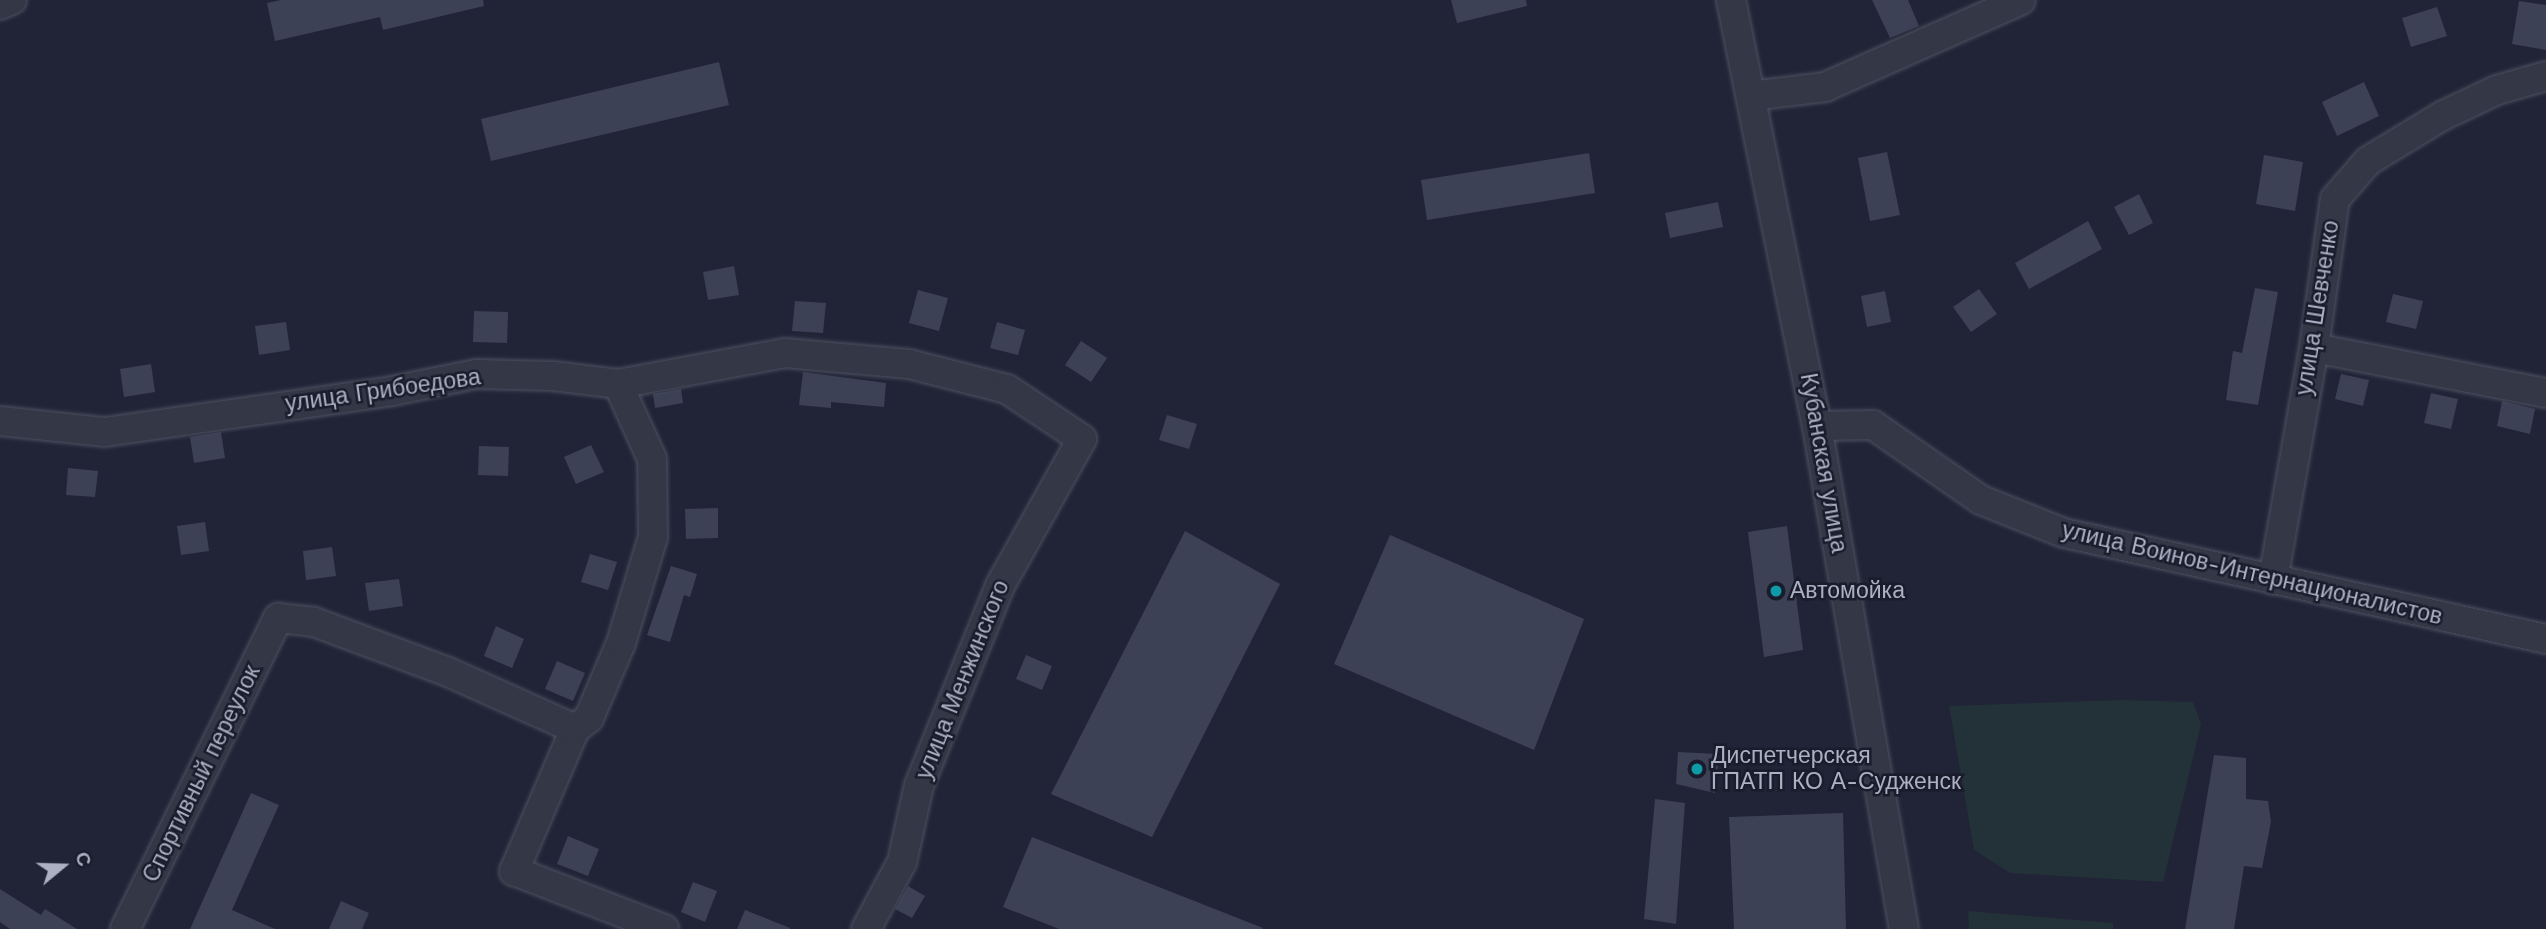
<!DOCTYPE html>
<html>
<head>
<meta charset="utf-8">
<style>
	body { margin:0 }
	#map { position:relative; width:2546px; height:929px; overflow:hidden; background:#202436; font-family:"Work Sans",sans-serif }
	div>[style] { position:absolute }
	.green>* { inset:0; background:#233138 }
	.building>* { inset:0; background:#3c4156 }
	.roads { filter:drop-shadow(0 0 2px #4e5161) drop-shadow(0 0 2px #4e5161) }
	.minor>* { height:28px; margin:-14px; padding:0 14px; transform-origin:14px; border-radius:14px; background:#333746 }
	.dots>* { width:19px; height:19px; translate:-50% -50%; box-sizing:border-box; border:4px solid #191c2b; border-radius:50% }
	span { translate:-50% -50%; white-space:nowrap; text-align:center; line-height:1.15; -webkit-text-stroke:5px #191c2b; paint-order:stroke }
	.street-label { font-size:23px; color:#adb0c3 }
	.poi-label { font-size:23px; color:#adb0c3 }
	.left { translate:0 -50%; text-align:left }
	.north { position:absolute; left:28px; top:831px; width:70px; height:70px; -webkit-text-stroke:5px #191c2b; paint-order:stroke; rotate:71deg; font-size:19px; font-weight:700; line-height:28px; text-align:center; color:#adb0c3 }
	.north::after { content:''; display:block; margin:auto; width:24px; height:32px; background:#adb0c3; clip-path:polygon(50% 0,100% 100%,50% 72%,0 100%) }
</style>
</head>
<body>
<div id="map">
	<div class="green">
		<div style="clip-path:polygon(2120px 700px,2193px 702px,2201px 724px,2163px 882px,2010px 873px,1974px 850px,1949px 706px)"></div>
		<div style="clip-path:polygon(1968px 911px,2113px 923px,2113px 929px,1969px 929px)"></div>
	</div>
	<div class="building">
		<div style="clip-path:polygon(281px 0,483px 0,484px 6px,383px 30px,380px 17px,275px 41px,267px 3px)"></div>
		<div style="clip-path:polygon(1451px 0,1526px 0,1527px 6px,1457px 23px)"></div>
		<div style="clip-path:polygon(1872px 0,1908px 0,1919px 26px,1890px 38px)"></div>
		<div style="clip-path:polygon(2519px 1px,2546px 5px,2546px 50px,2512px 44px)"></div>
		<div style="clip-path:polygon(2437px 7px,2447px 36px,2411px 47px,2402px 18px)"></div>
		<div style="clip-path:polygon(719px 62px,729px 105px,491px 161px,481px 119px)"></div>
		<div style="clip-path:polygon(2364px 82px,2379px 116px,2337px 136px,2322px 102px)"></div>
		<div style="clip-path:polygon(1887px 152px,1900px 215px,1870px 221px,1858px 158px)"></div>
		<div style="clip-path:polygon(1589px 153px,1595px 193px,1427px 220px,1421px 180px)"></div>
		<div style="clip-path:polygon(2264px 155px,2303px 162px,2295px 211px,2256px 204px)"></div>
		<div style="clip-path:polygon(2139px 194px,2153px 223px,2129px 235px,2114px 207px)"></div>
		<div style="clip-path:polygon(1718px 202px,1723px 227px,1670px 238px,1665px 213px)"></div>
		<div style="clip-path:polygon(2088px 221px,2102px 249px,2029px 289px,2015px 263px)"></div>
		<div style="clip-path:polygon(734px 266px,739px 295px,708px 300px,703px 272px)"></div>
		<div style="clip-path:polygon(2255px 288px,2278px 292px,2258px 405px,2226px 400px,2233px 351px,2242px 353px)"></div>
		<div style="clip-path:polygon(1979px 289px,1997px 314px,1971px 332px,1953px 307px)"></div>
		<div style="clip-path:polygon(918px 290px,948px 298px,939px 331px,909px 323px)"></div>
		<div style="clip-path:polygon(1885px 291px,1891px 322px,1867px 327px,1861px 296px)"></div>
		<div style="clip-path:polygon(2393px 294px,2423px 301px,2416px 329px,2386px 322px)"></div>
		<div style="clip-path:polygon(795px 301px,826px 303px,823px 333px,792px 331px)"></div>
		<div style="clip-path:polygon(474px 311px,508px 312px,507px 343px,473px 342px)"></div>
		<div style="clip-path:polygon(286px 322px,290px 350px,259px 355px,255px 326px)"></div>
		<div style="clip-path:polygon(997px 322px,1025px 330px,1018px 355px,990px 348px)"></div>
		<div style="clip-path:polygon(1081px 341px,1107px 358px,1091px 382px,1065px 365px)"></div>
		<div style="clip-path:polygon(151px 364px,155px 392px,124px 397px,120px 369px)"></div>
		<div style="clip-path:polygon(803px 372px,886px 383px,884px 407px,831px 402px,831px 408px,799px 405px)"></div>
		<div style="clip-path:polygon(2341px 374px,2369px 380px,2363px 406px,2335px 399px)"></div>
		<div style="clip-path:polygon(681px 389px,683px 403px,655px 408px,653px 394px)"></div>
		<div style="clip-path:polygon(2431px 393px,2458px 399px,2451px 429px,2424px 423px)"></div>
		<div style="clip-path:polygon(2502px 401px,2535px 409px,2530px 434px,2497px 426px)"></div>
		<div style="clip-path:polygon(1167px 415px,1197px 424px,1189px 449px,1159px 440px)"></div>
		<div style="clip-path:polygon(221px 432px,225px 458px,194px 463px,190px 437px)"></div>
		<div style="clip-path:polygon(591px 445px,604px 472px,576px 484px,564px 457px)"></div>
		<div style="clip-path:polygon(479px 446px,509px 447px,508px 476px,478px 475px)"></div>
		<div style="clip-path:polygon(68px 468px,98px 471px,95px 497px,66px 495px)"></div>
		<div style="clip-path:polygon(718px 508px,718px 538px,686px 539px,685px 509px)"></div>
		<div style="clip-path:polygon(205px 522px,209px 551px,181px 555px,177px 526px)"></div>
		<div style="clip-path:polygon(1787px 526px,1803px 650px,1764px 657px,1748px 532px)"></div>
		<div style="clip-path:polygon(1185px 531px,1280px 584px,1152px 837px,1051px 794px)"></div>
		<div style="clip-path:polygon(1390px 535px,1584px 619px,1534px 750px,1334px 664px)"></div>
		<div style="clip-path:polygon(332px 547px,336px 576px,306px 580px,303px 551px)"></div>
		<div style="clip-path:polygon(590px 554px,617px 562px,608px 590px,581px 582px)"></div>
		<div style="clip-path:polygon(671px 566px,697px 574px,690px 597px,684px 595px,670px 642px,647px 635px)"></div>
		<div style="clip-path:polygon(399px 579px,403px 606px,369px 611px,365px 583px)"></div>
		<div style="clip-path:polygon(496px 626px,524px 639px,512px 668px,484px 656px)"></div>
		<div style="clip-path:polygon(1026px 655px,1052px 666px,1042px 690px,1016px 679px)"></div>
		<div style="clip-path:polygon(557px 661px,585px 673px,573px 701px,545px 689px)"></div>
		<div style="clip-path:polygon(1678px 752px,1719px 754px,1715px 793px,1676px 784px)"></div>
		<div style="clip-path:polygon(2214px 755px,2246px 758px,2246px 799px,2268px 801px,2271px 822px,2262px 868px,2244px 866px,2234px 929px,2185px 929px)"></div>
		<div style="clip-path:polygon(251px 793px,279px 805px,232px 910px,275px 929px,190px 929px)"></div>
		<div style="clip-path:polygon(1655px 799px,1685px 803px,1676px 924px,1644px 919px)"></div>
		<div style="clip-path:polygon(1843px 813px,1846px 929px,1734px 929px,1729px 817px)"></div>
		<div style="clip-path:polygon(568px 836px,599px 849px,588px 876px,557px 864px)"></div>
		<div style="clip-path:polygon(1032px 837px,1263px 928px,1262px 929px,1059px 929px,1003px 907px)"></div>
		<div style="clip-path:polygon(693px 882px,717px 891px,705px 922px,681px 912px)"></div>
		<div style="clip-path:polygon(908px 886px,925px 896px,912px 918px,895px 909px)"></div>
		<div style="clip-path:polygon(0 889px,41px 915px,45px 909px,77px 929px,10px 929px,0 922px)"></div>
		<div style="clip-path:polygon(341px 901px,369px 913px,362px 929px,329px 929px)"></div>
		<div style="clip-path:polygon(745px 910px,790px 928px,790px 929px,737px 929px)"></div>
	</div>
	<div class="roads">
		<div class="minor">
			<div style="left:1731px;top:0;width:435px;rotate:78.6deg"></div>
			<div style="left:1817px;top:426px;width:510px;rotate:80.19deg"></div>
			<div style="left:0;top:5px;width:13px;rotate:-23deg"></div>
			<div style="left:1751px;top:96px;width:75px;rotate:-6.9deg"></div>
			<div style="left:1825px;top:87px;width:214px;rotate:-23.9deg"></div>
			<div style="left:2314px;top:348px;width:236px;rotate:11deg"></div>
			<div style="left:0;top:421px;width:106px;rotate:6deg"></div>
			<div style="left:105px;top:432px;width:290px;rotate:-8.1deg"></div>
			<div style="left:392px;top:391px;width:86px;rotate:-11.4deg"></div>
			<div style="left:476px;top:374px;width:77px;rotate:1.5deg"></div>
			<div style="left:553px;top:376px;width:65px;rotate:7deg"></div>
			<div style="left:618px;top:384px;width:170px;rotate:-10.5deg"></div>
			<div style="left:785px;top:353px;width:124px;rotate:5.1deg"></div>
			<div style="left:909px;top:364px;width:101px;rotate:14.3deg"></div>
			<div style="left:1007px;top:389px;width:90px;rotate:33.7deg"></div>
			<div style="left:1082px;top:439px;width:168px;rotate:119.2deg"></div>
			<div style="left:1000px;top:586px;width:215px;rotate:112.1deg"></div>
			<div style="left:919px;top:785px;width:79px;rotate:102.4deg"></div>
			<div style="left:902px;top:862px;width:76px;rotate:118.2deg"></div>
			<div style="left:1817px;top:426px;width:56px;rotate:-1deg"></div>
			<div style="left:1873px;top:425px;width:131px;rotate:34.8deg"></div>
			<div style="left:1981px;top:500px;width:89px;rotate:21.7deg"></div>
			<div style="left:2064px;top:533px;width:494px;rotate:12.4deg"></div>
			<div style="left:2273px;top:580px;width:236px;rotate:-80deg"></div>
			<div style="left:2314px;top:348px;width:150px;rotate:-82deg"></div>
			<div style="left:2335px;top:199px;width:50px;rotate:-49deg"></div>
			<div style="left:2368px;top:161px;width:87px;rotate:-31.3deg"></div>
			<div style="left:2442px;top:116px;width:61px;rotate:-25.3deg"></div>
			<div style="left:2497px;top:90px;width:51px;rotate:-15.9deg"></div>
			<div style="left:575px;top:729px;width:155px;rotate:113.2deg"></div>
			<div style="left:514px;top:871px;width:161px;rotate:21.1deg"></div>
			<div style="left:125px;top:929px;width:347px;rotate:-63.8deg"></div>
			<div style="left:278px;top:618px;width:36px;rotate:6deg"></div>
			<div style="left:314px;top:622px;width:141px;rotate:20.4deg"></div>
			<div style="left:446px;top:671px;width:141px;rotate:24.2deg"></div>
			<div style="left:575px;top:729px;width:18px;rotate:-38deg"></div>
			<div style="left:589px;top:718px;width:82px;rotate:-66.9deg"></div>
			<div style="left:621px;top:643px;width:111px;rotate:-73.2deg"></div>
			<div style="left:653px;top:537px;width:78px;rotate:-90.7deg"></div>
			<div style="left:652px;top:459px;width:82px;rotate:-114.4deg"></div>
		</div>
	</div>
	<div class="dots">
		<div style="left:1776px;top:591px;background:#0f9aa8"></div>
		<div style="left:1697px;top:769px;background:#0f9aa8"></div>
	</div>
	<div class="street-label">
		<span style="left:2318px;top:308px;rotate:-81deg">улица Шевченко</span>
		<span style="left:383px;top:391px;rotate:-8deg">улица Грибоедова</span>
		<span style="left:1823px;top:463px;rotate:80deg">Кубанская улица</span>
		<span style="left:2252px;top:574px;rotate:13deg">улица Воинов-Интернационалистов</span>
		<span style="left:963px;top:680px;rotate:-68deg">улица Менжинского</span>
		<span style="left:202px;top:774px;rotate:-64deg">Спортивный переулок</span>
	</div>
	<div class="poi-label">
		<span class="left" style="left:1790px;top:591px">Автомойка</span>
		<span class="left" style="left:1711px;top:769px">Диспетчерская<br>ГПАТП КО А-Судженск</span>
	</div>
	<div class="north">С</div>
</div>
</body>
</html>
